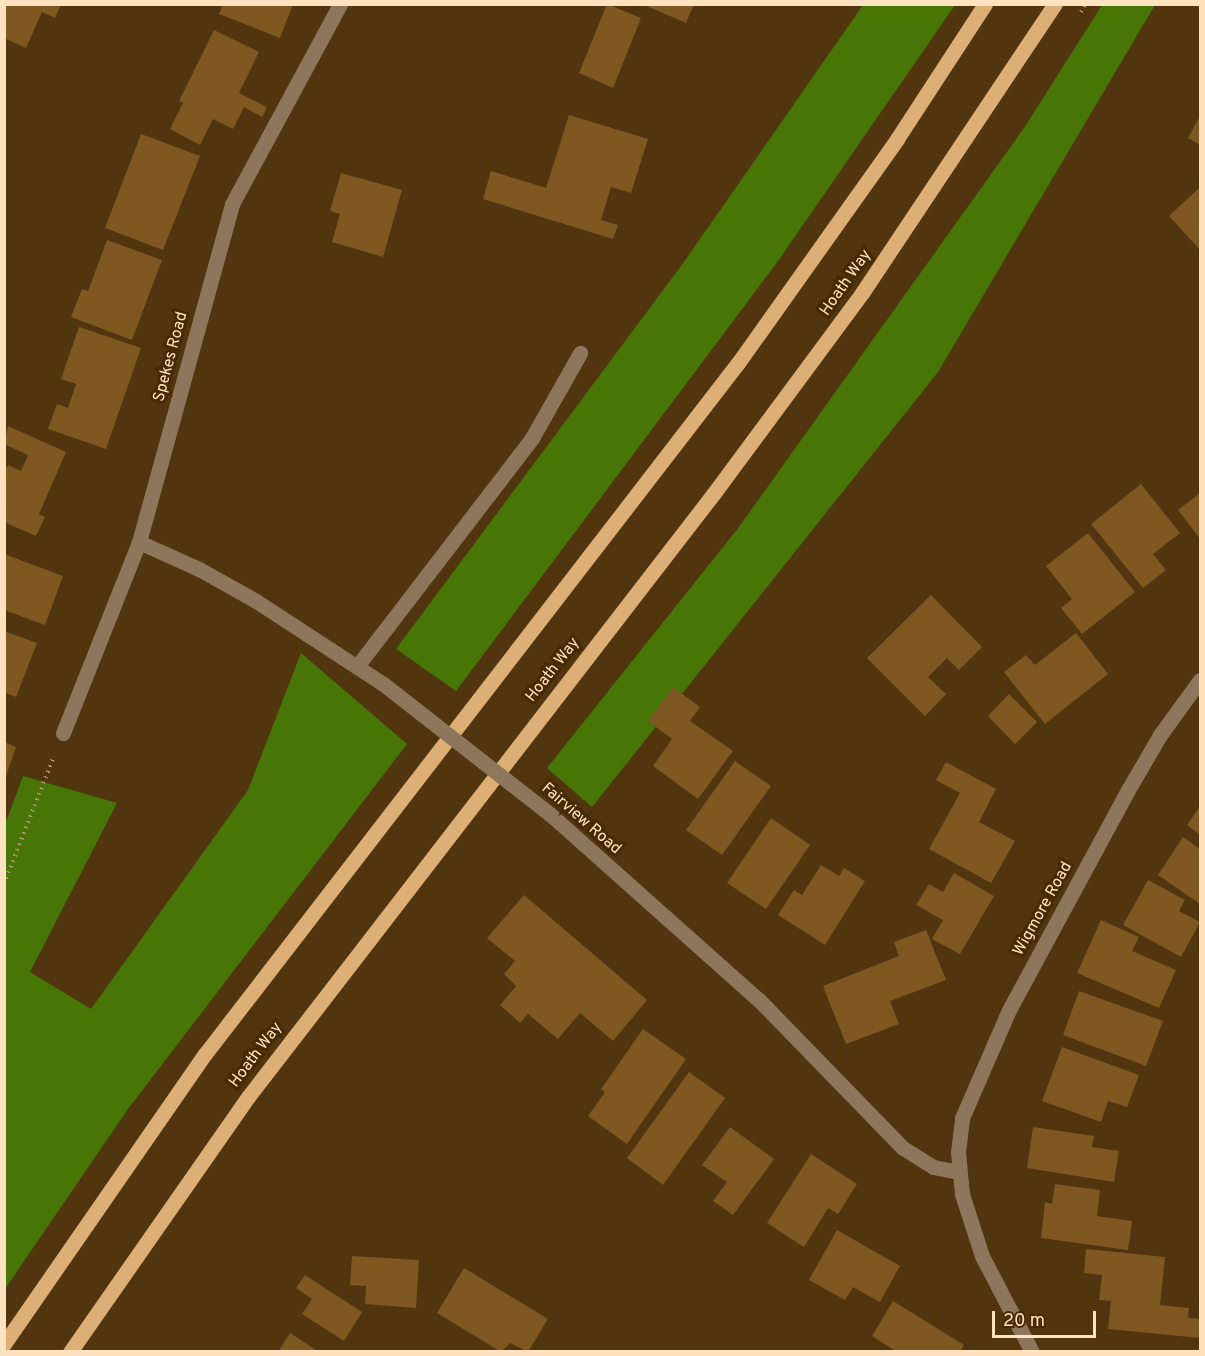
<!DOCTYPE html>
<html>
<head>
<meta charset="utf-8">
<style>
	body { margin:0 }
	#map { position:relative; width:1205px; height:1356px; overflow:hidden; background:#50350f; font-family:Overpass,sans-serif }
	div>[style] { position:absolute }
	.forest>* { inset:0; background:#477607 }
	.building>* { inset:0; background:#7e5721 }
	.path>* { height:4px; margin-top:-2px; transform-origin:0; background:repeating-linear-gradient(90deg,#af936f 0 1.5px,transparent 0 6px) }
	.minor>* { height:15px; margin:-7.5px; padding:0 7.5px; transform-origin:7.5px; border-radius:7.5px; background:#8d765b }
	.major>* { height:15px; margin:-7.5px; padding:0 7.5px; transform-origin:7.5px; border-radius:7.5px; background:#ddaf76 }
	.minor-bridge>* { height:15px; margin:-7.5px; padding:0 7.5px; transform-origin:7.5px; border-radius:7.5px; background:#8d765b }
	span { translate:-50% -50%; white-space:nowrap; text-align:center; line-height:1.15; -webkit-text-stroke:6px #452b03; paint-order:stroke }
	.street-label { font-size:16px; color:#ffe3c1 }
	.frame { position:absolute; inset:0; border:6px solid #ffe3c1; pointer-events:none }
	.scale { position:absolute; left:992px; top:1311px; width:104px; height:27px; box-sizing:border-box; border:3px solid #ffe3c1; border-top:0; padding-left:8px; font-size:18px; line-height:21px; white-space:nowrap; color:#ffe3c1; -webkit-text-stroke:4px #452b03; paint-order:stroke }
</style>
</head>
<body>
<div id="map">
	<div class="forest">
		<div style="clip-path:polygon(863px 5px,955px 5px,778px 261px,456px 691px,396px 649px,684px 262px)"></div>
		<div style="clip-path:polygon(1102px 5px,1155px 5px,938px 372px,592px 807px,547px 768px,739px 527px,1024px 128px)"></div>
		<div style="clip-path:polygon(301px 653px,407px 744px,128px 1109px,5px 1289px,4px 827px,23px 776px,117px 803px,30px 972px,91px 1009px,248px 790px)"></div>
	</div>
	<div class="building">
		<div style="clip-path:polygon(4px 4px,61px 4px,55px 18px,42px 12px,26px 48px,4px 38px)"></div>
		<div style="clip-path:polygon(223px 4px,293px 4px,280px 38px,219px 14px)"></div>
		<div style="clip-path:polygon(607px 4px,641px 18px,613px 88px,579px 73px)"></div>
		<div style="clip-path:polygon(642px 4px,694px 4px,686px 23px)"></div>
		<div style="clip-path:polygon(214px 30px,259px 52px,239px 93px,267px 107px,262px 117px,244px 107px,233px 129px,213px 119px,200px 145px,170px 129px,183px 103px,179px 101px)"></div>
		<div style="clip-path:polygon(569px 115px,648px 139px,631px 193px,611px 187px,601px 220px,618px 225px,613px 239px,483px 199px,491px 171px,546px 188px)"></div>
		<div style="clip-path:polygon(1200px 116px,1200px 145px,1188px 138px)"></div>
		<div style="clip-path:polygon(141px 134px,200px 156px,163px 250px,105px 228px)"></div>
		<div style="clip-path:polygon(341px 173px,402px 190px,383px 257px,332px 242px,340px 214px,330px 211px)"></div>
		<div style="clip-path:polygon(1200px 187px,1200px 250px,1169px 216px)"></div>
		<div style="clip-path:polygon(107px 240px,162px 260px,132px 340px,71px 317px,82px 289px,88px 291px)"></div>
		<div style="clip-path:polygon(79px 327px,141px 348px,106px 449px,48px 429px,57px 404px,68px 408px,76px 384px,61px 379px)"></div>
		<div style="clip-path:polygon(8px 426px,66px 452px,39px 514px,45px 517px,36px 536px,4px 522px,4px 473px,8px 465px,21px 471px,28px 455px,4px 444px)"></div>
		<div style="clip-path:polygon(1141px 484px,1180px 533px,1153px 554px,1166px 570px,1143px 588px,1091px 524px)"></div>
		<div style="clip-path:polygon(1200px 493px,1200px 539px,1178px 510px)"></div>
		<div style="clip-path:polygon(1088px 533px,1135px 592px,1082px 634px,1061px 608px,1072px 599px,1046px 566px)"></div>
		<div style="clip-path:polygon(4px 554px,63px 576px,45px 625px,4px 610px)"></div>
		<div style="clip-path:polygon(931px 595px,982px 647px,959px 670px,947px 658px,928px 677px,946px 694px,925px 716px,867px 658px)"></div>
		<div style="clip-path:polygon(4px 631px,37px 643px,16px 697px,4px 692px)"></div>
		<div style="clip-path:polygon(1076px 633px,1108px 674px,1045px 724px,1004px 672px,1026px 655px,1035px 665px)"></div>
		<div style="clip-path:polygon(673px 687px,700px 707px,690px 721px,733px 751px,698px 799px,653px 766px,672px 739px,648px 721px)"></div>
		<div style="clip-path:polygon(1009px 694px,1037px 722px,1015px 744px,988px 716px)"></div>
		<div style="clip-path:polygon(4px 742px,16px 747px,5px 779px,4px 779px)"></div>
		<div style="clip-path:polygon(735px 761px,771px 786px,722px 855px,686px 830px)"></div>
		<div style="clip-path:polygon(946px 762px,996px 789px,979px 822px,1015px 841px,991px 883px,929px 849px,960px 793px,936px 780px)"></div>
		<div style="clip-path:polygon(1200px 806px,1200px 835px,1187px 825px)"></div>
		<div style="clip-path:polygon(771px 818px,810px 845px,766px 909px,727px 883px)"></div>
		<div style="clip-path:polygon(1183px 837px,1200px 849px,1200px 904px,1158px 875px)"></div>
		<div style="clip-path:polygon(821px 865px,839px 876px,844px 868px,865px 881px,825px 945px,778px 915px,794px 890px,802px 895px)"></div>
		<div style="clip-path:polygon(954px 873px,994px 896px,960px 954px,932px 939px,943px 920px,916px 905px,929px 884px,943px 892px)"></div>
		<div style="clip-path:polygon(1148px 880px,1185px 900px,1179px 911px,1200px 922px,1181px 957px,1123px 925px)"></div>
		<div style="clip-path:polygon(524px 895px,647px 1000px,613px 1041px,580px 1013px,558px 1039px,528px 1014px,520px 1023px,500px 1005px,516px 986px,504px 974px,515px 961px,487px 938px)"></div>
		<div style="clip-path:polygon(1101px 920px,1139px 937px,1132px 951px,1176px 970px,1159px 1008px,1077px 973px)"></div>
		<div style="clip-path:polygon(926px 930px,946px 980px,890px 1001px,899px 1024px,846px 1044px,823px 986px,899px 956px,894px 942px)"></div>
		<div style="clip-path:polygon(1079px 991px,1163px 1021px,1146px 1066px,1063px 1035px)"></div>
		<div style="clip-path:polygon(643px 1029px,686px 1059px,627px 1144px,588px 1116px,605px 1092px,601px 1089px)"></div>
		<div style="clip-path:polygon(1062px 1047px,1139px 1075px,1127px 1107px,1108px 1101px,1101px 1122px,1042px 1101px)"></div>
		<div style="clip-path:polygon(689px 1072px,725px 1098px,663px 1185px,627px 1158px)"></div>
		<div style="clip-path:polygon(730px 1127px,774px 1159px,733px 1215px,713px 1201px,727px 1182px,702px 1165px)"></div>
		<div style="clip-path:polygon(1033px 1127px,1094px 1136px,1092px 1147px,1119px 1151px,1114px 1182px,1027px 1168px)"></div>
		<div style="clip-path:polygon(811px 1154px,857px 1184px,838px 1214px,828px 1208px,804px 1247px,767px 1223px)"></div>
		<div style="clip-path:polygon(1055px 1184px,1100px 1190px,1097px 1216px,1132px 1221px,1128px 1250px,1041px 1238px,1045px 1202px,1052px 1204px)"></div>
		<div style="clip-path:polygon(837px 1230px,900px 1266px,880px 1302px,853px 1287px,845px 1300px,809px 1280px)"></div>
		<div style="clip-path:polygon(1086px 1249px,1165px 1257px,1160px 1305px,1189px 1308px,1188px 1318px,1200px 1319px,1200px 1338px,1108px 1329px,1111px 1301px,1099px 1300px,1102px 1275px,1084px 1273px)"></div>
		<div style="clip-path:polygon(352px 1256px,419px 1260px,416px 1308px,365px 1304px,366px 1286px,350px 1285px)"></div>
		<div style="clip-path:polygon(464px 1268px,548px 1319px,528px 1352px,510px 1343px,501px 1352px,437px 1313px)"></div>
		<div style="clip-path:polygon(305px 1275px,362px 1312px,344px 1341px,302px 1314px,312px 1299px,296px 1288px)"></div>
		<div style="clip-path:polygon(893px 1301px,964px 1345px,960px 1352px,897px 1352px,872px 1336px)"></div>
		<div style="clip-path:polygon(290px 1333px,319px 1352px,278px 1352px)"></div>
	</div>
	<div class="path">
		<div style="left:1081px;top:12px;width:9px;rotate:-63deg"></div>
		<div style="left:4px;top:884px;width:137px;rotate:-68.7deg"></div>
	</div>
	<div class="minor">
		<div style="left:139px;top:542px;width:66px;rotate:24.2deg"></div>
		<div style="left:199px;top:569px;width:65px;rotate:29.3deg"></div>
		<div style="left:256px;top:601px;width:150px;rotate:33.1deg"></div>
		<div style="left:358px;top:665px;width:286px;rotate:-52.5deg"></div>
		<div style="left:532px;top:438px;width:98px;rotate:-60.5deg"></div>
		<div style="left:63px;top:733px;width:206px;rotate:-68.3deg"></div>
		<div style="left:139px;top:542px;width:351px;rotate:-74.6deg"></div>
		<div style="left:232px;top:204px;width:227px;rotate:-61.6deg"></div>
		<div style="left:551px;top:815px;width:278px;rotate:41.7deg"></div>
		<div style="left:759px;top:1000px;width:206px;rotate:45.8deg"></div>
		<div style="left:903px;top:1148px;width:36px;rotate:32deg"></div>
		<div style="left:933px;top:1167px;width:26px;rotate:11deg"></div>
		<div style="left:1032px;top:1352px;width:108px;rotate:-117.5deg"></div>
		<div style="left:982px;top:1256px;width:65px;rotate:-107.9deg"></div>
		<div style="left:962px;top:1194px;width:42px;rotate:-95.4deg"></div>
		<div style="left:958px;top:1152px;width:34px;rotate:-83deg"></div>
		<div style="left:962px;top:1118px;width:118px;rotate:-66.5deg"></div>
		<div style="left:1009px;top:1010px;width:250px;rotate:-61.6deg"></div>
		<div style="left:1128px;top:790px;width:64px;rotate:-59.8deg"></div>
		<div style="left:1160px;top:735px;width:68px;rotate:-54deg"></div>
	</div>
	<div class="major">
		<div style="left:4px;top:1344px;width:353px;rotate:-55.3deg"></div>
		<div style="left:205px;top:1054px;width:873px;rotate:-52.36deg"></div>
		<div style="left:738px;top:363px;width:275px;rotate:-54.6deg"></div>
		<div style="left:897px;top:139px;width:161px;rotate:-56.9deg"></div>
		<div style="left:70px;top:1352px;width:311px;rotate:-55.1deg"></div>
		<div style="left:248px;top:1097px;width:763px;rotate:-52.35deg"></div>
		<div style="left:714px;top:493px;width:249px;rotate:-53.5deg"></div>
		<div style="left:862px;top:293px;width:348px;rotate:-56.3deg"></div>
	</div>
	<div class="minor-bridge">
		<div style="left:382px;top:683px;width:214px;rotate:38deg"></div>
	</div>
	<div class="street-label">
		<span style="left:846px;top:283px;rotate:-55deg">Hoath Way</span>
		<span style="left:171px;top:357px;rotate:-75deg">Spekes Road</span>
		<span style="left:553px;top:670px;rotate:-52deg">Hoath Way</span>
		<span style="left:581px;top:819px;rotate:41deg">Fairview Road</span>
		<span style="left:1043px;top:909px;rotate:-61deg">Wigmore Road</span>
		<span style="left:256px;top:1055px;rotate:-53deg">Hoath Way</span>
	</div>
	<div class="frame"></div>
	<div class="scale">20 m</div>
</div>
</body>
</html>
